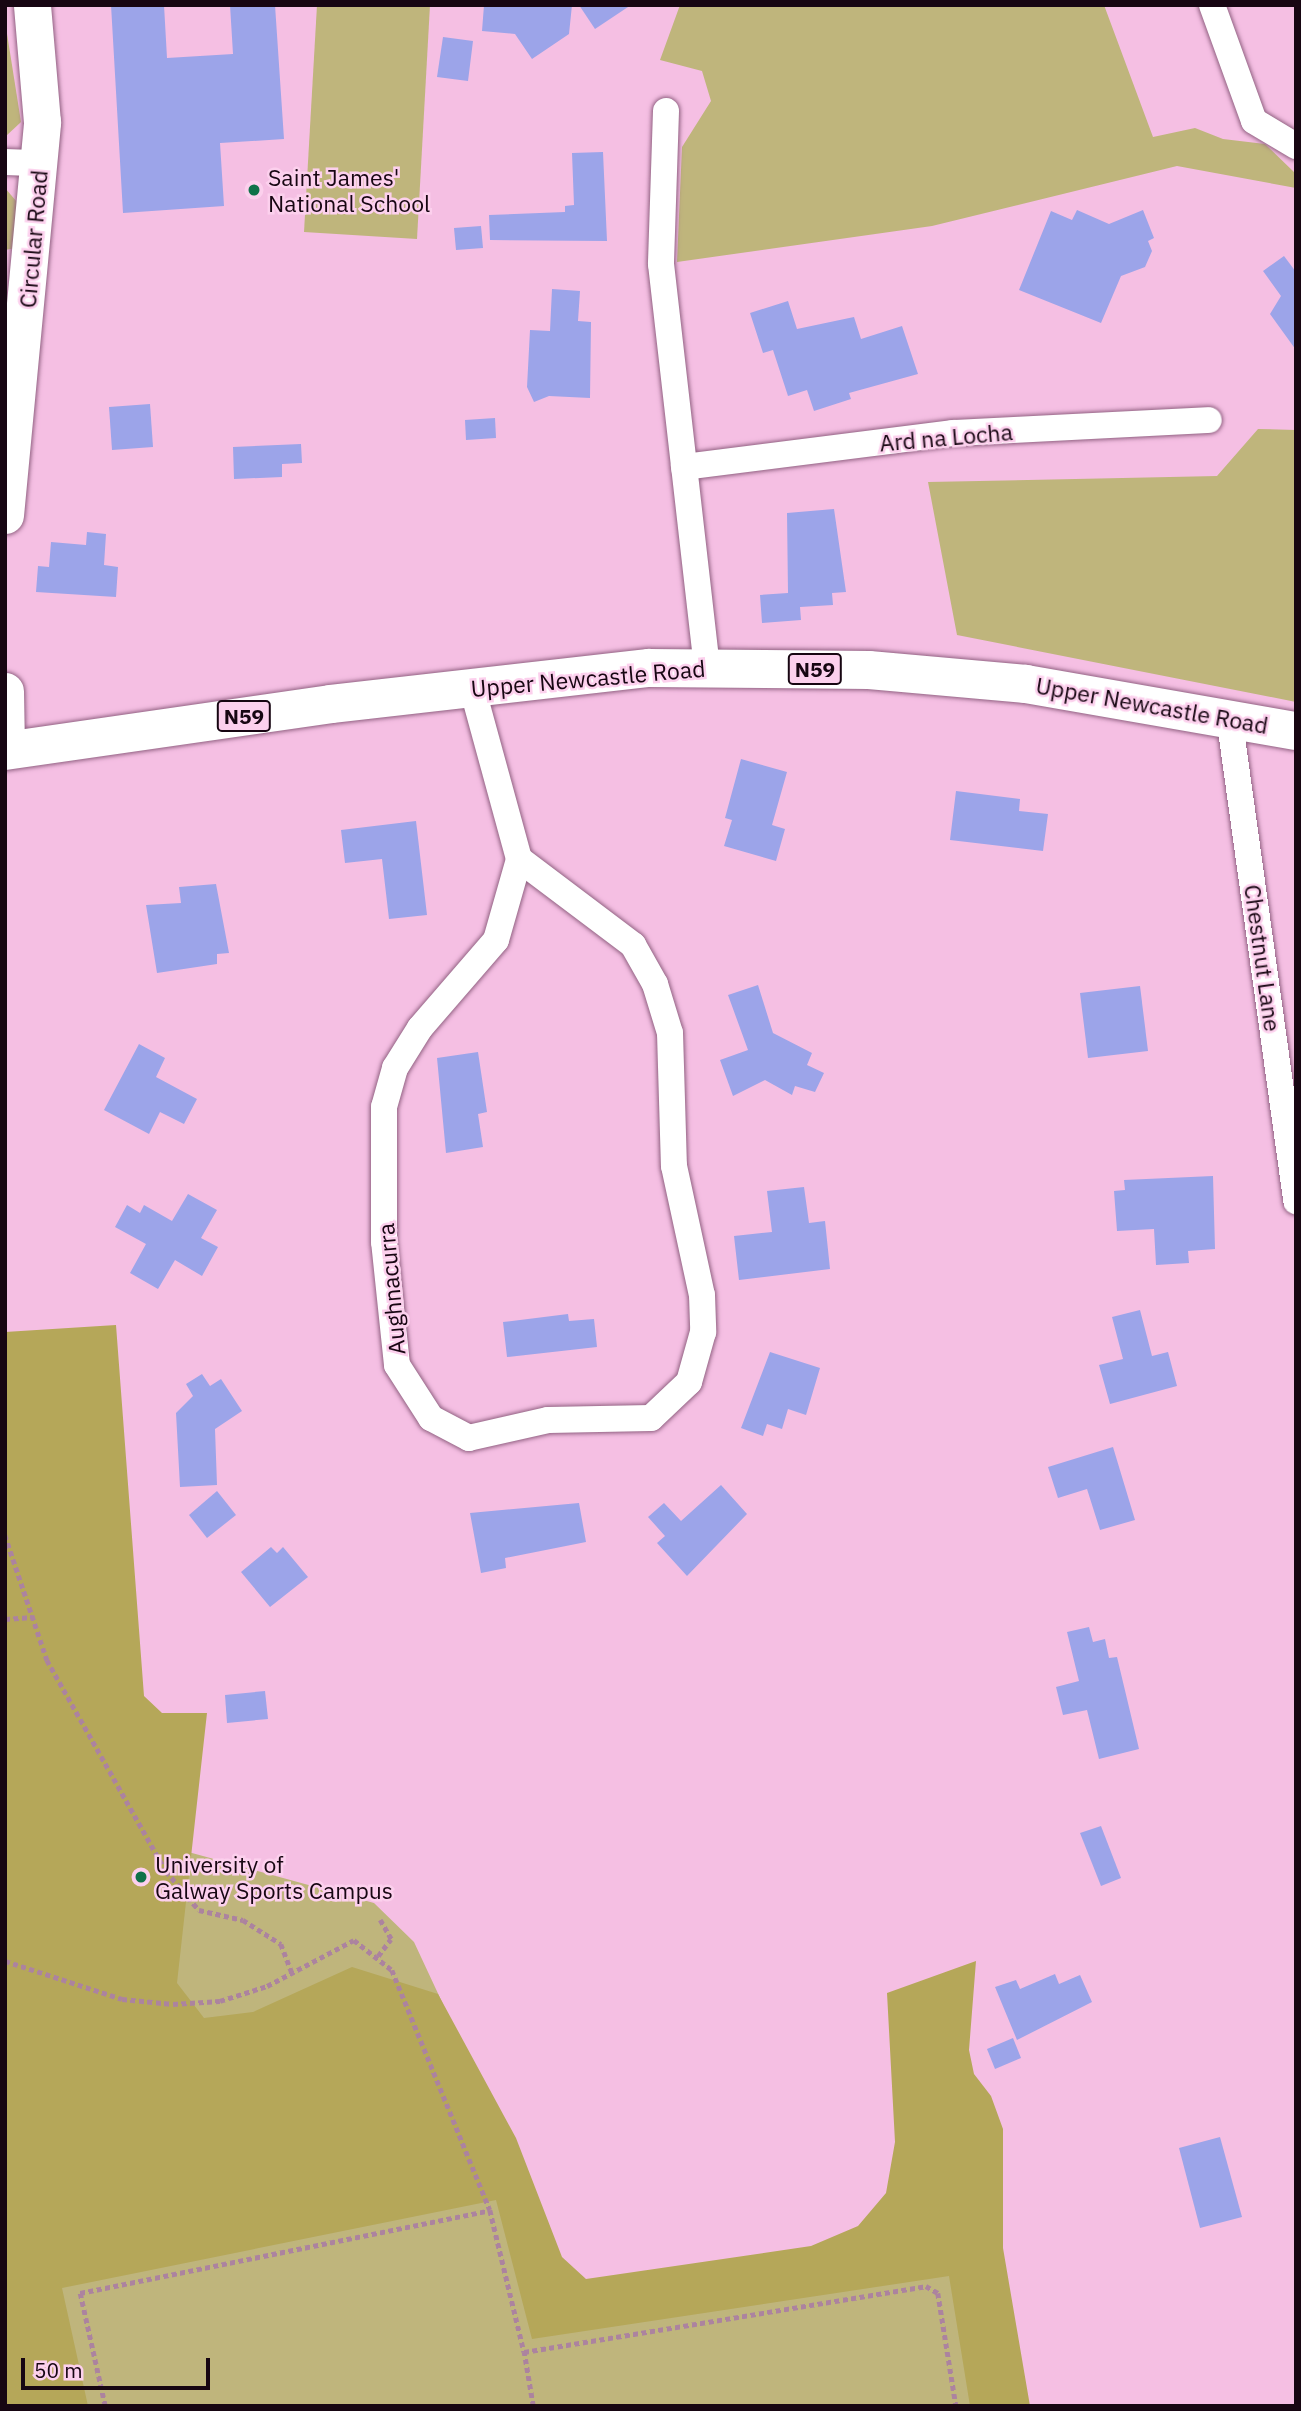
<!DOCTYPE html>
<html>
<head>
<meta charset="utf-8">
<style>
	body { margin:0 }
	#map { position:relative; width:1301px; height:2411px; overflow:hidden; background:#f5bfe3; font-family:"IBM Plex Sans",sans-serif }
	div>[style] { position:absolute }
	.green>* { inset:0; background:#bfb57c }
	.forest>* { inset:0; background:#b5a759 }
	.building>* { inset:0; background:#9ca4e9 }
	.path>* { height:4.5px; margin-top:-2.25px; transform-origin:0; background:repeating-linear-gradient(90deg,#ac839f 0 5px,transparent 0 8.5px) }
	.roads { filter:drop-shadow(0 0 2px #926283) drop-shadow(0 0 2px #926283) }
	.street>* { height:26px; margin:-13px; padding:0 13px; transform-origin:13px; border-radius:13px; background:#fff }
	.secondary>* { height:37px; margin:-18.5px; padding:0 18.5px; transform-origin:18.5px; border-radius:18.5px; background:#fff }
	.primary>* { height:38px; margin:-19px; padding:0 19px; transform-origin:19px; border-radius:19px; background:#fff }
	.dots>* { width:19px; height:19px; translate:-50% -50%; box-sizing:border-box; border:4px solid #fcd0ed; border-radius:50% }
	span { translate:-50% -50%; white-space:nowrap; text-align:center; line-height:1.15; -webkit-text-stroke:5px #fcd0ed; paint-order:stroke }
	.shield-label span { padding:2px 5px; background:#fcd0ed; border:2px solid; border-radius:5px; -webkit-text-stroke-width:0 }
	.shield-label { font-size:21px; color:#170612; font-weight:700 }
	.poi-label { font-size:23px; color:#170612 }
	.left { translate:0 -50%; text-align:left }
	.street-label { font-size:23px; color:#170612 }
	.frame { position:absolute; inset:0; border:7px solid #170612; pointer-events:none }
	.scale { position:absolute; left:21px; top:2358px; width:189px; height:32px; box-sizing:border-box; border:4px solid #170612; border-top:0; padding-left:9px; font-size:21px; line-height:24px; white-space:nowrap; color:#170612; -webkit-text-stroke:5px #fcd0ed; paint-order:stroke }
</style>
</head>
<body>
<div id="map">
	<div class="green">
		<div style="clip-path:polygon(317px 5px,430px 5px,417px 239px,304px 232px)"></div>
		<div style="clip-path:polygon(680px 5px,1104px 5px,1153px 137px,1195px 128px,1223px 139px,1265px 144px,1296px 174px,1296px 188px,1177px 166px,932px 226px,677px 262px,682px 147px,711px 101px,702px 71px,660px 60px)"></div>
		<div style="clip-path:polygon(5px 21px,21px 122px,5px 137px)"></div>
		<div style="clip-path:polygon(5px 188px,17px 202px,16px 248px,5px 250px)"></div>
		<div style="clip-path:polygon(1258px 429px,1296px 430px,1296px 702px,957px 635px,928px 482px,1217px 476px)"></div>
		<div style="clip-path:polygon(129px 1736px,181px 1850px,374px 1903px,414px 1942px,518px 2165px,562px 2296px,969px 2237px,1006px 2406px,5px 2406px)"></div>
	</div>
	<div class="forest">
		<div style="clip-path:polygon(116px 1325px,144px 1696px,162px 1713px,207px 1713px,177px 1983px,204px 2018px,253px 2012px,352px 1967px,438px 1994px,516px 2138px,562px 2257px,586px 2279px,811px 2246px,858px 2226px,886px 2193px,895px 2142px,887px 1993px,976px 1961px,969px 2050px,974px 2074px,991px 2096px,1003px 2129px,1003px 2248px,1030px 2406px,970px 2406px,949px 2276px,532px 2339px,496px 2200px,62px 2288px,88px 2406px,5px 2406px,5px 1332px)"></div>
	</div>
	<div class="building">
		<div style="clip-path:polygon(111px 5px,164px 5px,167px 58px,233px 54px,230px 5px,275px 5px,284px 139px,220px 143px,224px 206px,123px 213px)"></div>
		<div style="clip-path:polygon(484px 5px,572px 5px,569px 34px,532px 59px,515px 34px,482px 31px)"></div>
		<div style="clip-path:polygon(579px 5px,631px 5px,595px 29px)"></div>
		<div style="clip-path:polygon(443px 37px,473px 41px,468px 81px,437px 77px)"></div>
		<div style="clip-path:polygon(603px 152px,607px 241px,490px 240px,489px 215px,565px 212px,565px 206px,574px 205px,572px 153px)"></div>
		<div style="clip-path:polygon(1077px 210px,1109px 224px,1143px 210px,1154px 238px,1148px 241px,1152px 251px,1145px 267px,1121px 276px,1101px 323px,1019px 290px,1051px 211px,1072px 220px)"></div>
		<div style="clip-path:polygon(481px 226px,483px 248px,456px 250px,454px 228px)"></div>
		<div style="clip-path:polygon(1284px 256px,1296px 272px,1296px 350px,1270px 314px,1281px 296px,1263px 271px)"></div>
		<div style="clip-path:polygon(552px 289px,580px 291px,578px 321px,591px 322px,590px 398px,549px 396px,534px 402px,527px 387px,530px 330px,550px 331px)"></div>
		<div style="clip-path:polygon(788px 301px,797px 329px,854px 317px,861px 339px,902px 326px,918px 374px,849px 393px,851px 399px,814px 411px,807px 390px,788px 396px,773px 350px,763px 353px,750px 313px)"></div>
		<div style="clip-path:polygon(150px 404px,153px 447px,112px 450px,109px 407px)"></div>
		<div style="clip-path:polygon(495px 418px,496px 438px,466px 440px,465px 420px)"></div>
		<div style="clip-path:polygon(301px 444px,302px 463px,282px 464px,282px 477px,234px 479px,233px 447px)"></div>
		<div style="clip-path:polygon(834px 509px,846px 592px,832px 593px,833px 605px,800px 607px,801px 620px,762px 623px,760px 595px,788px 593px,787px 513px)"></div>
		<div style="clip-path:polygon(87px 532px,106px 534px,104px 565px,118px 567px,116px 597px,36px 592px,38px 566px,49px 567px,51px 542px,86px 545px)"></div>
		<div style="clip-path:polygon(741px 759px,787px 772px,772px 825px,785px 829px,776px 861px,724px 846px,732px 820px,725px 818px)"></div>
		<div style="clip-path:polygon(956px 791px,1020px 799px,1019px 811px,1048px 814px,1043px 851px,950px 840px)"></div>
		<div style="clip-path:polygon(416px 821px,427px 915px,389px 919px,382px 859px,345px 863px,341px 830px)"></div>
		<div style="clip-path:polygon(216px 884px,229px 953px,217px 954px,217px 964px,157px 973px,146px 905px,181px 903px,179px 887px)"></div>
		<div style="clip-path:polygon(758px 985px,773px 1033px,812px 1053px,807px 1065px,824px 1073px,815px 1092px,795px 1086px,792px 1095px,765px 1080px,733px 1096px,720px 1060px,748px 1050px,728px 995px)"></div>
		<div style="clip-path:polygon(1140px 986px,1148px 1051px,1088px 1058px,1080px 993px)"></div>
		<div style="clip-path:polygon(139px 1044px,165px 1058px,156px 1077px,197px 1099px,184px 1124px,160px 1112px,149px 1134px,104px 1110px)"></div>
		<div style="clip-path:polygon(478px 1052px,487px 1112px,478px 1114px,483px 1147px,446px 1153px,437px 1058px)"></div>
		<div style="clip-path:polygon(1213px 1176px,1215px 1249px,1188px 1251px,1189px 1263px,1156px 1265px,1154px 1229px,1117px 1231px,1114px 1191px,1125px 1190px,1124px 1180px)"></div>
		<div style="clip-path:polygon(804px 1187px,809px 1223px,825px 1221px,830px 1269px,739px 1280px,734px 1236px,772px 1232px,767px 1191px)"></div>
		<div style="clip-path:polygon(188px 1194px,217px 1210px,201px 1238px,218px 1247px,202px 1276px,175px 1260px,158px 1289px,130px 1273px,146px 1244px,115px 1227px,127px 1205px,140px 1213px,144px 1205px,172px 1221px)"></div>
		<div style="clip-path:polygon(1140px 1310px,1152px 1356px,1168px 1352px,1177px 1386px,1110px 1404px,1099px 1365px,1123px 1359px,1112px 1317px)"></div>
		<div style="clip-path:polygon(568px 1314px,569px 1321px,594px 1319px,597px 1347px,507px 1357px,503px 1322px)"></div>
		<div style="clip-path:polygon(770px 1352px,820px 1368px,806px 1415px,788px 1409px,782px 1429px,767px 1424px,763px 1436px,741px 1428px)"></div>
		<div style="clip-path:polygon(202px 1374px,210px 1386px,221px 1379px,242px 1411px,215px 1429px,217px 1485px,180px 1487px,176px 1413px,193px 1396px,186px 1384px)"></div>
		<div style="clip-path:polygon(1113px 1447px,1135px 1520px,1100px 1530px,1087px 1489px,1058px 1498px,1048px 1467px)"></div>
		<div style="clip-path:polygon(721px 1485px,747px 1514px,687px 1576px,657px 1543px,665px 1536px,648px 1517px,664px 1503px,681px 1521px)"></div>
		<div style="clip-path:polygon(217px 1491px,236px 1515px,207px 1538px,189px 1515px)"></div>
		<div style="clip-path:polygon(579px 1503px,586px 1542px,505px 1558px,506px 1568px,481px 1573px,470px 1513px)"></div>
		<div style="clip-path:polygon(271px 1547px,277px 1553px,283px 1547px,308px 1577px,270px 1607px,241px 1572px)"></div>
		<div style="clip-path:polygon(1089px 1627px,1093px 1642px,1105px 1639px,1109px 1658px,1117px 1657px,1139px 1749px,1099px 1759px,1087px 1710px,1063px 1715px,1056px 1687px,1079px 1681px,1067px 1632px)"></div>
		<div style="clip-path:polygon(265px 1691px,268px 1719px,227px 1723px,225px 1695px)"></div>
		<div style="clip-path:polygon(1101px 1826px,1121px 1878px,1101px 1886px,1080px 1833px)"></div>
		<div style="clip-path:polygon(1055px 1974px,1059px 1984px,1080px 1975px,1092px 2002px,1017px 2040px,995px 1987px,1016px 1980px,1020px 1989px)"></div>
		<div style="clip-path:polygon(1013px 2038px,1021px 2058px,995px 2069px,987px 2049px)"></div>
		<div style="clip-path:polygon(1220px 2137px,1242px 2217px,1200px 2228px,1179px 2148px)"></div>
	</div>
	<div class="path">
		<div style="left:5px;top:1535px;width:132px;rotate:71.4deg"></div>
		<div style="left:47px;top:1660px;width:242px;rotate:60.6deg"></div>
		<div style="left:166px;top:1871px;width:51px;rotate:49.8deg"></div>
		<div style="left:199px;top:1910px;width:45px;rotate:12.8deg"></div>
		<div style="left:243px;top:1920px;width:45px;rotate:32.3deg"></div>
		<div style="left:281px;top:1944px;width:31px;rotate:69deg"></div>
		<div style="left:5px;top:1619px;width:28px;rotate:-4deg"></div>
		<div style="left:378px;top:1956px;width:21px;rotate:-53deg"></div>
		<div style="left:391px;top:1939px;width:22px;rotate:-120deg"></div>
		<div style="left:5px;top:1961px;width:123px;rotate:18deg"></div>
		<div style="left:122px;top:1999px;width:51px;rotate:5.6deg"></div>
		<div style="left:173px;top:2004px;width:47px;rotate:-3.7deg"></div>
		<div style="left:220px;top:2001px;width:49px;rotate:-17.7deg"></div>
		<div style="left:267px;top:1986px;width:98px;rotate:-27.9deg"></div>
		<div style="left:354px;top:1940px;width:48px;rotate:38.3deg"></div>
		<div style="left:392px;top:1970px;width:259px;rotate:67.8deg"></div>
		<div style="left:105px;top:2406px;width:116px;rotate:-102.5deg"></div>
		<div style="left:80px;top:2293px;width:418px;rotate:-11.4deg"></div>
		<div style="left:490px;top:2210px;width:146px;rotate:76.5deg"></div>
		<div style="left:533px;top:2406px;width:55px;rotate:-99.5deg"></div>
		<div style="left:524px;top:2352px;width:407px;rotate:-9.3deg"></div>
		<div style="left:926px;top:2286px;width:14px;rotate:30deg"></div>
		<div style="left:938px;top:2293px;width:114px;rotate:80.9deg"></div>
	</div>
	<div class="roads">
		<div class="street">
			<div style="left:1212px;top:5px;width:123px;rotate:70.1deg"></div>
			<div style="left:1254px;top:121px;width:49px;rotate:30.8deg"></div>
			<div style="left:666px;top:111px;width:153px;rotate:91.9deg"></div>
			<div style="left:661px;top:264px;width:406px;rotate:83.5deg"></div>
			<div style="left:5px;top:162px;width:34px;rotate:2deg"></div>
			<div style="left:684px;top:467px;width:271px;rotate:-7.2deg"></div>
			<div style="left:953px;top:433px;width:256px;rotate:-2.9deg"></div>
			<div style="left:472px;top:687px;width:178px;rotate:74.7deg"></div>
			<div style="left:519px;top:859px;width:143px;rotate:37deg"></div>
			<div style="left:633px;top:945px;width:45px;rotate:60.6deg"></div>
			<div style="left:655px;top:984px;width:51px;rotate:73deg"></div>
			<div style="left:670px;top:1033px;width:133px;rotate:88.3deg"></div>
			<div style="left:674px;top:1166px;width:132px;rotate:77.8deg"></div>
			<div style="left:702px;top:1295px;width:37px;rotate:88deg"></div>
			<div style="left:703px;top:1332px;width:52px;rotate:105.6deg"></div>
			<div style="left:689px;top:1382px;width:52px;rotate:136.5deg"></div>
			<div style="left:651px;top:1418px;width:103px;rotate:178.9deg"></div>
			<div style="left:548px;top:1420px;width:81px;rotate:167.2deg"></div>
			<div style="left:469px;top:1438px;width:43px;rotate:-152.2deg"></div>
			<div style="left:431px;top:1418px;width:63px;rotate:-122.7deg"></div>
			<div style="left:397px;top:1365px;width:124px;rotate:-96deg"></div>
			<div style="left:384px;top:1242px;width:135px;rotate:-90deg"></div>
			<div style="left:384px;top:1107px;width:41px;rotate:-74.2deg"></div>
			<div style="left:395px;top:1068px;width:47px;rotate:-58deg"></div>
			<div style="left:420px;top:1028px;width:116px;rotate:-49.2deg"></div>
			<div style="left:496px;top:940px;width:84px;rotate:-74.1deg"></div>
			<div style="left:1229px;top:716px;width:490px;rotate:82.1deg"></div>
		</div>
		<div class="secondary">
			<div style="left:5px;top:515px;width:395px;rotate:-84.6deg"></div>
			<div style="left:42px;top:122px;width:117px;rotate:-94.9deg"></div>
			<div style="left:5px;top:691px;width:59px;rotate:89deg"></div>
		</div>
		<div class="primary">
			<div style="left:5px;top:751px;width:329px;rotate:-8.2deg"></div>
			<div style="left:331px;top:704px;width:320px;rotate:-6.5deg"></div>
			<div style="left:649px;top:668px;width:220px;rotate:0.5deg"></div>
			<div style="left:869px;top:670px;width:158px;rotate:5.1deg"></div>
			<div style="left:1026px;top:684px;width:274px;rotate:9.9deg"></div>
		</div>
	</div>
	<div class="dots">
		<div style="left:254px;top:190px;background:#0f7249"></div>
		<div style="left:141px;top:1877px;background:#0f7249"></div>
	</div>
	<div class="shield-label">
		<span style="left:815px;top:669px">N59</span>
		<span style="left:244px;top:716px">N59</span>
	</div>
	<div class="poi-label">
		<span class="left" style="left:268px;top:190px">Saint James'<br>National School</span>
		<span class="left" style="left:155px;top:1877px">University of<br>Galway Sports Campus</span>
	</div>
	<div class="street-label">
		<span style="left:33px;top:239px;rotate:-85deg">Circular Road</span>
		<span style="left:946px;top:437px;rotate:-5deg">Ard na Locha</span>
		<span style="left:588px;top:678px;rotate:-5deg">Upper Newcastle Road</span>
		<span style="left:1152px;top:705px;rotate:10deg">Upper Newcastle Road</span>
		<span style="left:1263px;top:958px;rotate:82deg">Chestnut Lane</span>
		<span style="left:391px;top:1289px;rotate:-95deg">Aughnacurra</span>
	</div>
	<div class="frame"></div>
	<div class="scale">50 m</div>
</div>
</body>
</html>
